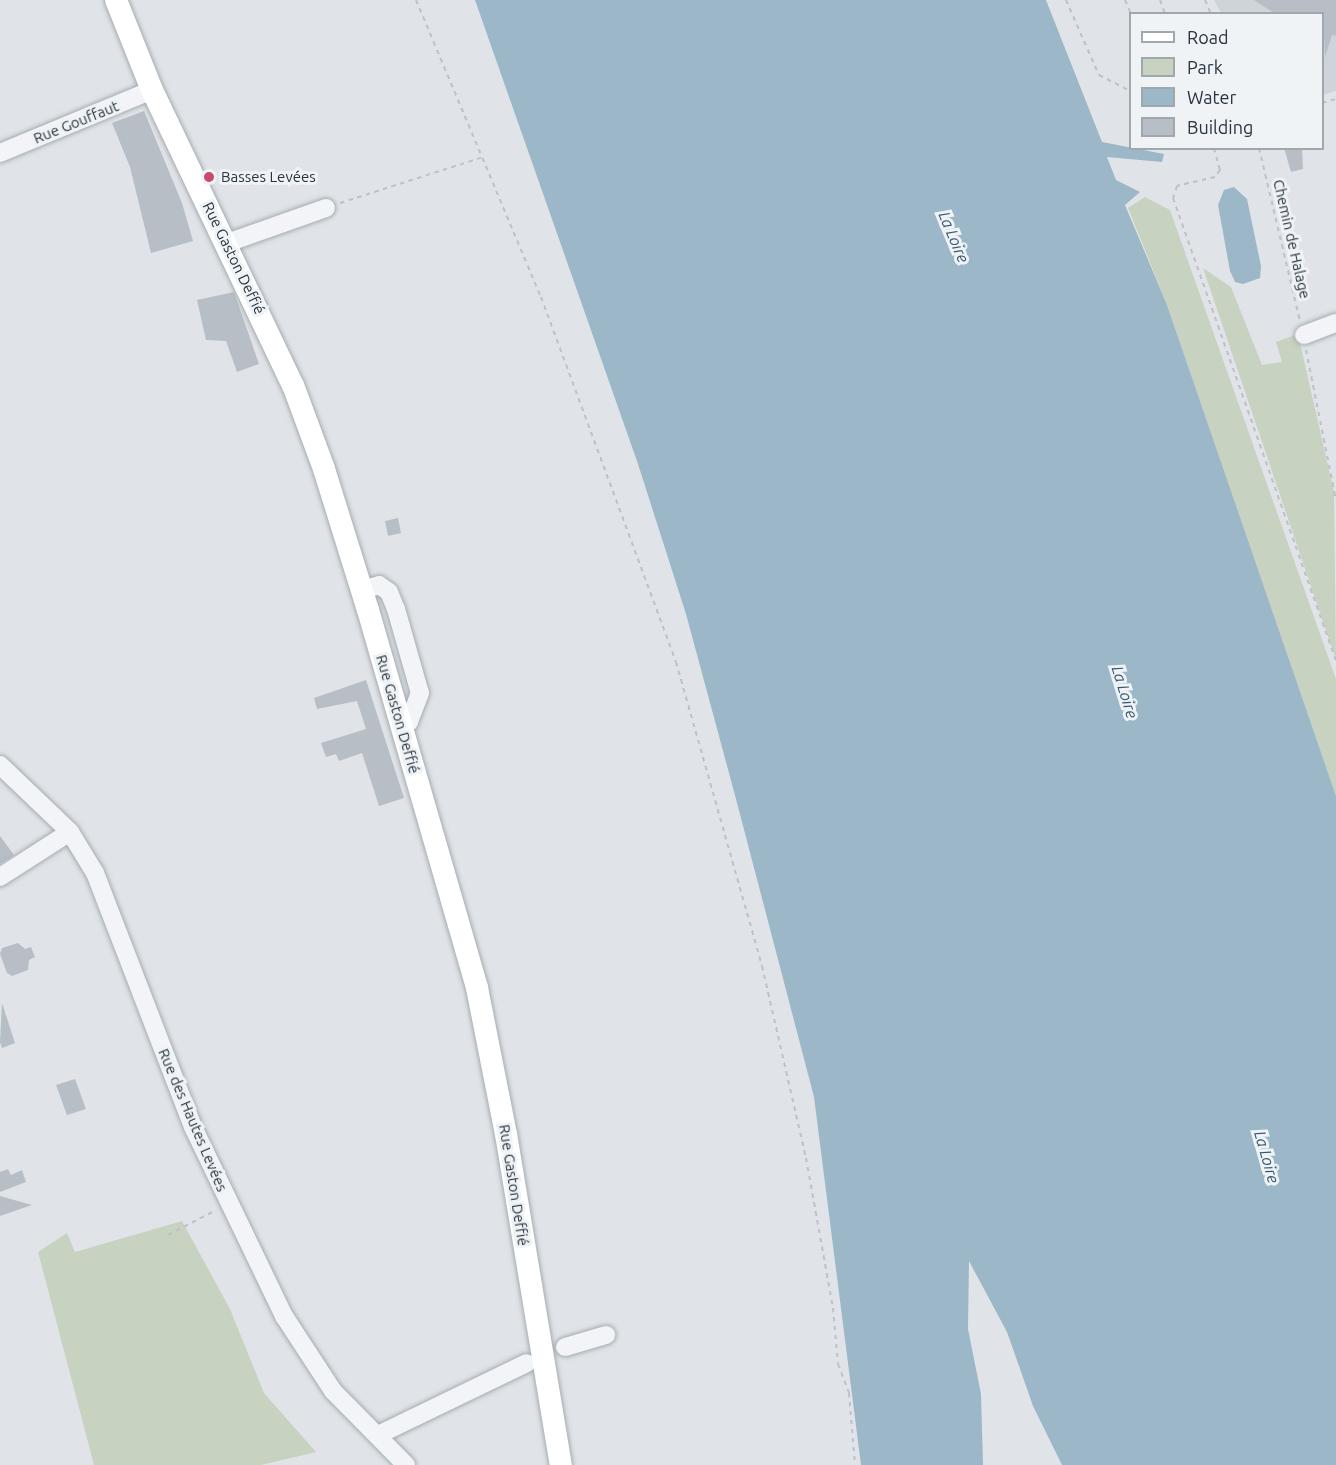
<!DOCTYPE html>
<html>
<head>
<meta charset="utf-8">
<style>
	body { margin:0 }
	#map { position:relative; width:1336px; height:1465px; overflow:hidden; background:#e0e4e8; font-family:Ubuntu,sans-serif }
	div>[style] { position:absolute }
	.built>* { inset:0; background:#ced4da }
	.green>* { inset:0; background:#c8d2c1 }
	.water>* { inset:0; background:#9cb7c7 }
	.building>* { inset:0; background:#b7bec5 }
	.path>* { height:2px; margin-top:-1px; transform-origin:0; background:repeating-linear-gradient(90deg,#bec2c7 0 4.5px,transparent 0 9px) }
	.roads { filter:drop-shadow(0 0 2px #a5acb2) drop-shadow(0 0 2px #a5acb2) }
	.minor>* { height:18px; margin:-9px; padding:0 9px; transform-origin:9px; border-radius:9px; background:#f2f4f7 }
	.major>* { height:22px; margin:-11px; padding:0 11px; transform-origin:11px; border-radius:11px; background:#fff }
	.dots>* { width:16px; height:16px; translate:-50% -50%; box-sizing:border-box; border:3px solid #eff3f6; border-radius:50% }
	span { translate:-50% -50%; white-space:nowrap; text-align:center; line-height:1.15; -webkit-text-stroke:6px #eff3f6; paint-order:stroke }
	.street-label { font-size:15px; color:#29343f }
	.poi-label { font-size:15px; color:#29343f }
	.left { translate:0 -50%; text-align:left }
	.water-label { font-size:16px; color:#355871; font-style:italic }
	.legend { position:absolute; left:1129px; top:12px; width:195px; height:138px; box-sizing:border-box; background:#eff3f6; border:2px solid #a0a7ad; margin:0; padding:8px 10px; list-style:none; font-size:18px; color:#29343f }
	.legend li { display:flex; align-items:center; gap:12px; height:30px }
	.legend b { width:30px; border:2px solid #a0a7ad }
</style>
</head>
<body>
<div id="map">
	<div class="built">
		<div style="clip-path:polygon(1214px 0,1336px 0,1336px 91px,1323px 95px,1322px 14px,1221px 13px)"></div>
	</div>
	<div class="green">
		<div style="clip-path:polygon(1145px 197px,1170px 210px,1336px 679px,1336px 796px,1167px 305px,1128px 208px)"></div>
		<div style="clip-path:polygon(1203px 268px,1231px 287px,1262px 365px,1282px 362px,1276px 342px,1298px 334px,1334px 492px,1336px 660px)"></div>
		<div style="clip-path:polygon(182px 1221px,230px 1309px,264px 1393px,316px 1452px,261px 1465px,94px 1465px,38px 1252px,67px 1233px,75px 1252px)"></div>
	</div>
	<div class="water">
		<div style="clip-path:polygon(475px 0,1046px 0,1102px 142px,1164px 154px,1162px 162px,1107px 157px,1116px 180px,1140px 192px,1125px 205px,1167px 305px,1336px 796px,1336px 1465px,1062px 1465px,1033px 1406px,1007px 1332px,969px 1261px,968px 1329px,981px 1394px,983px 1465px,861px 1465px,814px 1097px,736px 799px,686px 614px,638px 464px)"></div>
		<div style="clip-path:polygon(1234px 187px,1247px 199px,1261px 266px,1260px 278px,1243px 284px,1235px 282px,1230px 271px,1218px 205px,1224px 190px)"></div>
	</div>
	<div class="building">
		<div style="clip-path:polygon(1254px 0,1336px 0,1336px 36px,1332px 35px,1325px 57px,1323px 14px,1276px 14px)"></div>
		<div style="clip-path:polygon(144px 111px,182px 203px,193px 241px,151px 253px,130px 167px,112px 123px)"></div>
		<div style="clip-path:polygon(1284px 148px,1302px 148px,1303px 169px,1291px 172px)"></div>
		<div style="clip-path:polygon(234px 292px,259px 364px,237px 372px,226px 341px,206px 340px,197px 300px)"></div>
		<div style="clip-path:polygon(398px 518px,401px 533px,388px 536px,385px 521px)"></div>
		<div style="clip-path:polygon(366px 680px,404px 798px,379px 806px,362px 753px,339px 761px,336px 754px,326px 757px,321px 743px,366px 729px,357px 701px,317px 709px,314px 698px)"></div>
		<div style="clip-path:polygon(0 836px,14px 855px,0 864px)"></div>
		<div style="clip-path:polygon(18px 943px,25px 949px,31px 947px,35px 957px,29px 960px,28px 970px,12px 976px,7px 973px,0 954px,2px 948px)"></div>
		<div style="clip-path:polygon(2px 1003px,15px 1043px,2px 1048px,0 1042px)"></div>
		<div style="clip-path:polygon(75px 1079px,86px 1109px,67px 1115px,56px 1085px)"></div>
		<div style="clip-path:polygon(8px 1169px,11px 1175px,22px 1170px,26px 1182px,0 1192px,0 1172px)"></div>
		<div style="clip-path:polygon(0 1196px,32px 1205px,0 1216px)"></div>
	</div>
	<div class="path">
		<div style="left:416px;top:0;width:322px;rotate:67.2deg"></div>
		<div style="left:541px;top:297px;width:389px;rotate:69.7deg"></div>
		<div style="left:676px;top:662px;width:316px;rotate:74.2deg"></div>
		<div style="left:762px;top:966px;width:197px;rotate:77.1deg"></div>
		<div style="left:806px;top:1158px;width:152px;rotate:79.8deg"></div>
		<div style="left:833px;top:1308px;width:56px;rotate:84.9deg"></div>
		<div style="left:838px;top:1364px;width:31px;rotate:69deg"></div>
		<div style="left:849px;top:1393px;width:72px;rotate:85.2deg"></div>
		<div style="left:1066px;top:0;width:82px;rotate:66.3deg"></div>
		<div style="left:1099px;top:75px;width:35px;rotate:27deg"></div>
		<div style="left:1125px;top:0;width:15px;rotate:67deg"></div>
		<div style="left:1160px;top:0;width:15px;rotate:70deg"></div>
		<div style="left:1205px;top:0;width:15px;rotate:67deg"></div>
		<div style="left:1322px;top:103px;width:15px;rotate:-16deg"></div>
		<div style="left:1214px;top:148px;width:23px;rotate:75deg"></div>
		<div style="left:1220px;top:170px;width:9px;rotate:126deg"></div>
		<div style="left:1215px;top:177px;width:39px;rotate:167deg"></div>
		<div style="left:1177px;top:186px;width:13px;rotate:108deg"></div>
		<div style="left:1173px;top:198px;width:490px;rotate:70.6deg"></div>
		<div style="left:1259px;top:148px;width:178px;rotate:76.7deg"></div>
		<div style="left:340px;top:203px;width:150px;rotate:-17.8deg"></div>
		<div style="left:1306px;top:350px;width:153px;rotate:78.7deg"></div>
		<div style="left:168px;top:1235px;width:54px;rotate:-27.5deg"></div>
	</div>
	<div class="roads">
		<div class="minor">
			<div style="left:0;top:153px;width:165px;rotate:-22.5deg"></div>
			<div style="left:227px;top:243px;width:105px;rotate:-19.5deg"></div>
			<div style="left:1304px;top:335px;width:34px;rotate:-21deg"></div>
			<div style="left:362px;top:590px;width:18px;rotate:-16deg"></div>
			<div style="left:379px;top:585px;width:12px;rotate:35deg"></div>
			<div style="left:389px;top:592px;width:18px;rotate:68deg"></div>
			<div style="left:396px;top:609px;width:87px;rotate:74.1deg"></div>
			<div style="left:420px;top:693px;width:31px;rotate:111deg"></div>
			<div style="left:409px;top:722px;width:8px;rotate:157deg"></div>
			<div style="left:0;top:765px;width:97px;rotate:43.7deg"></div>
			<div style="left:70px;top:832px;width:48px;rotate:58.6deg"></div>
			<div style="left:95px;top:873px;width:274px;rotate:68.9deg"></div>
			<div style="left:194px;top:1129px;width:208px;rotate:64.3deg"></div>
			<div style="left:284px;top:1316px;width:90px;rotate:56.8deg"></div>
			<div style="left:333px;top:1391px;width:104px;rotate:45.4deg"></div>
			<div style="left:0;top:877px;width:83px;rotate:-32.7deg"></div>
			<div style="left:565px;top:1347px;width:43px;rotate:-16.3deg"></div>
			<div style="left:378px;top:1435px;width:165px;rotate:-25.8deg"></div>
		</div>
		<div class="major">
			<div style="left:116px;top:0;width:97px;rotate:68.2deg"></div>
			<div style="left:152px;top:90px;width:327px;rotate:64.5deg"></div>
			<div style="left:293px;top:385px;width:90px;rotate:69.7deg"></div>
			<div style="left:324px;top:469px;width:148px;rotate:72.7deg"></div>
			<div style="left:368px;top:610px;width:393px;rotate:73.9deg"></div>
			<div style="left:477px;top:988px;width:149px;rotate:78.8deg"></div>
			<div style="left:506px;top:1134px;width:336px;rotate:80.6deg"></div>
		</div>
	</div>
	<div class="dots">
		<div style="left:209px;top:177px;background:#c9496f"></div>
	</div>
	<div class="street-label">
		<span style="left:76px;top:122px;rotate:-22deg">Rue Gouffaut</span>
		<span style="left:1292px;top:239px;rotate:77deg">Chemin de Halage</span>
		<span style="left:234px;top:258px;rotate:64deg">Rue Gaston Deffié</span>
		<span style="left:398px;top:714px;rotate:74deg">Rue Gaston Deffié</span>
		<span style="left:193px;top:1120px;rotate:67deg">Rue des Hautes Levées</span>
		<span style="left:514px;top:1185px;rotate:81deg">Rue Gaston Deffié</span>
	</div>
	<div class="poi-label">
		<span class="left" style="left:221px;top:177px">Basses Levées</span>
	</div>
	<div class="water-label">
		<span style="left:954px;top:237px;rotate:67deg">La Loire</span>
		<span style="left:1125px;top:692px;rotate:73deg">La Loire</span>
		<span style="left:1267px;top:1157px;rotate:74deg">La Loire</span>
	</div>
	<ul class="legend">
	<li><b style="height:8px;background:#fff"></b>Road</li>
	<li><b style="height:16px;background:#c8d2c1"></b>Park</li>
	<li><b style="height:16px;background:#9cb7c7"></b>Water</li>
	<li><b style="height:16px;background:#b7bec5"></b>Building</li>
	</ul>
</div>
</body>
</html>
